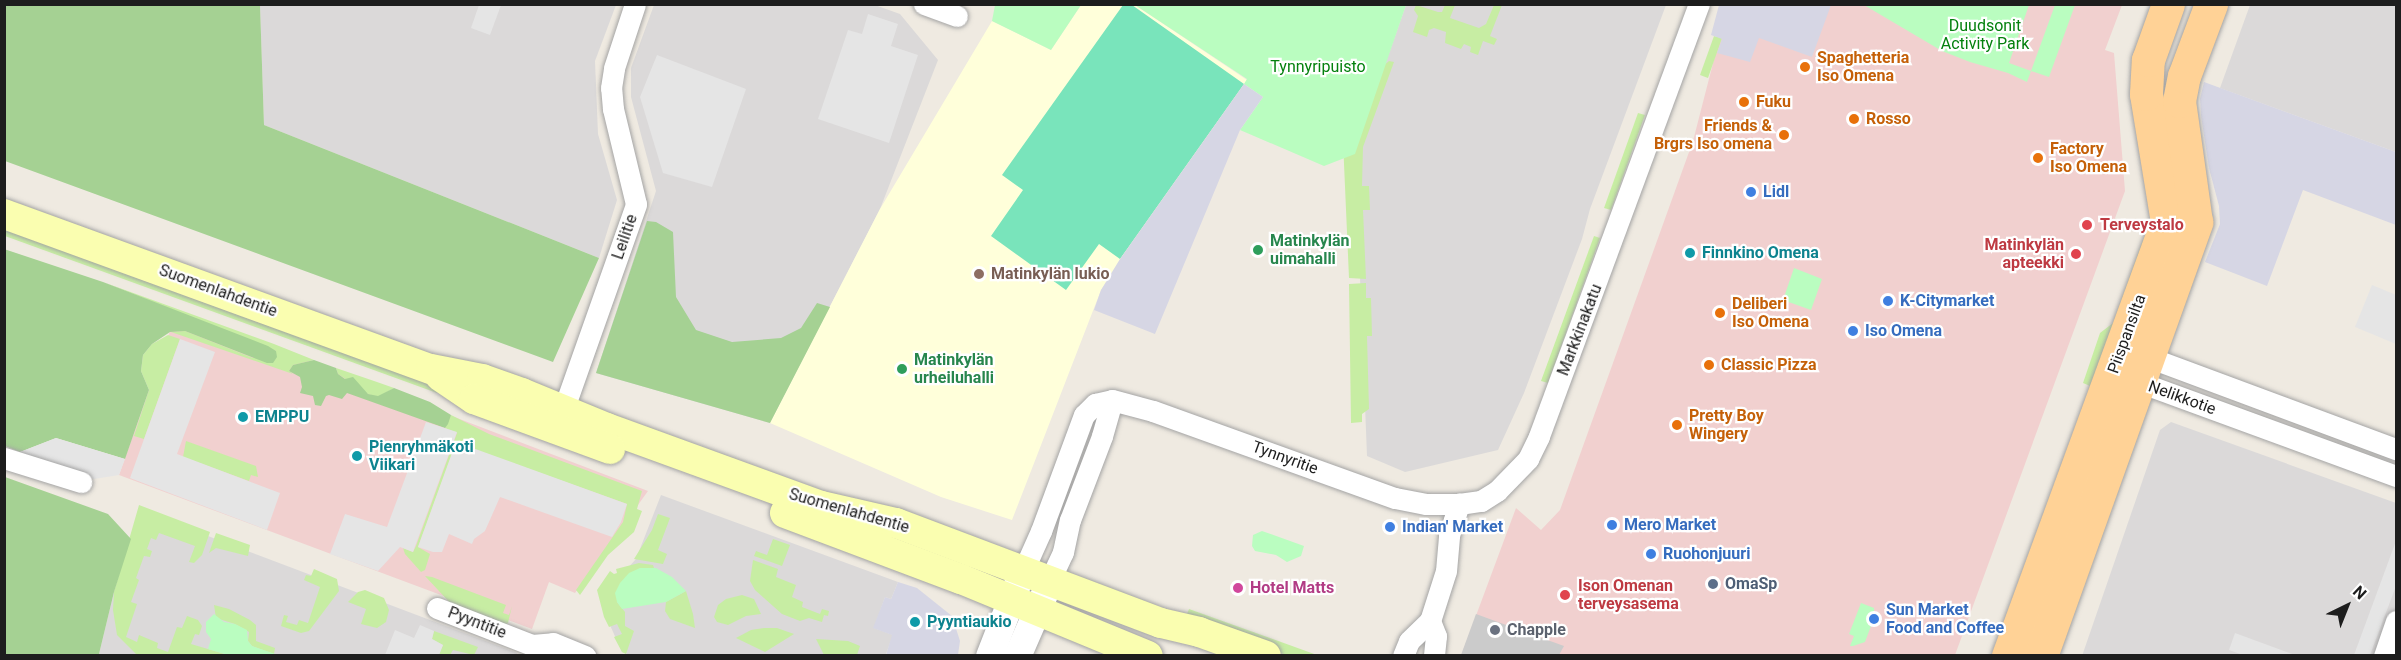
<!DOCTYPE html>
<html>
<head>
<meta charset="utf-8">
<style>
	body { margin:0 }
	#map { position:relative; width:2401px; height:660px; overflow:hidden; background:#efeae1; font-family:Roboto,sans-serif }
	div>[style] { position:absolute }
	.residential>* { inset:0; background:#dbd9d9 }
	.commercial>* { inset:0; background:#f1d0cf }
	.education>* { inset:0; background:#ffffda }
	.religious>* { inset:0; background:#cbcbcb }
	.grass>* { inset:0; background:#c7eda3 }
	.forest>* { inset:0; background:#a5d193 }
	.park>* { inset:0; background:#bafdc0 }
	.pitch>* { inset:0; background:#79e4bb }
	.parking>* { inset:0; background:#e5e5e5 }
	.plaza>* { inset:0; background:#d6d6e4 }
	.roads { filter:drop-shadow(0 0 2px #a4a4a4) drop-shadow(0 0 2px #a4a4a4) }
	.minor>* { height:21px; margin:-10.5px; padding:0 10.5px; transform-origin:10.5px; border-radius:10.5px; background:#fff }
	.tertiary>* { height:27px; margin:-13.5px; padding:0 13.5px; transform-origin:13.5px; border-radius:13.5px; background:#fff }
	.secondary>* { height:30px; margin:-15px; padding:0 15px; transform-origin:15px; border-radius:15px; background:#fafeb0 }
	.primary>* { height:33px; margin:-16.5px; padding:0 16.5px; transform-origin:16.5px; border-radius:16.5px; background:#ffd296 }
	.dots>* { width:16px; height:16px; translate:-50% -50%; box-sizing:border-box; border:3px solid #fff; border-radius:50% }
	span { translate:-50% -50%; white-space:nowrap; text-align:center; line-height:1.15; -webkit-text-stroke:4.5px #fff; paint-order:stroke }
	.park-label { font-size:16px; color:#04810e }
	.food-label { font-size:16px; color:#c56008; font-weight:700 }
	.left { translate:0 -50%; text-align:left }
	.right { translate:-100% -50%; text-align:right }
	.shop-label { font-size:16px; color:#366cbe; font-weight:700 }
	.health-label { font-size:16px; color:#be3a42; font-weight:700 }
	.street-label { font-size:16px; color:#1d1d1d }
	.leisure-label { font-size:16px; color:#27864d; font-weight:700 }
	.culture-label { font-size:16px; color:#0d838f; font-weight:700 }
	.education-label { font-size:16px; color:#785e54; font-weight:700 }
	.service-label { font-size:16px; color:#4e5e75; font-weight:700 }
	.hotel-label { font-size:16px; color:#b23c85; font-weight:700 }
	.worship-label { font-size:16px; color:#5b616d; font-weight:700 }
	.frame { position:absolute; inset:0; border:6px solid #1d1d1d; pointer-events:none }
	.north { position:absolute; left:2317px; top:576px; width:60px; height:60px; -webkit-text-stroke:4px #fff; paint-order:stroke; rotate:43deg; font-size:16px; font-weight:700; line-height:24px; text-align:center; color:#1d1d1d }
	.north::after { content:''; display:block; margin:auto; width:21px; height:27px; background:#1d1d1d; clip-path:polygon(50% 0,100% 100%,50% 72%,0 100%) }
</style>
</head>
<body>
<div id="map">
	<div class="residential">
		<div style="clip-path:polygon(872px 4px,900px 14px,938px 60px,880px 209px,770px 423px,596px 373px,656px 191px,631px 97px,631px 68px,654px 5px)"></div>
		<div style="clip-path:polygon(260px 5px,616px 5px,595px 61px,598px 134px,617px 200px,599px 258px,264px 125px)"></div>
		<div style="clip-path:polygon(1406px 5px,1666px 5px,1590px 209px,1582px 239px,1524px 393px,1498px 450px,1405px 472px,1367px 456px,1355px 150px)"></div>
		<div style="clip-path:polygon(2250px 5px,2396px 5px,2396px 152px,2220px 88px)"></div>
		<div style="clip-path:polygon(2171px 422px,2396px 503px,2396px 655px,2082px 656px,2160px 430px)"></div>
		<div style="clip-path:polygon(661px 495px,898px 582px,891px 599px,885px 597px,874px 628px,893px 635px,886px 654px,888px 655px,630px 655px,622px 652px,601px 605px,617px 580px,636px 559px)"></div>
		<div style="clip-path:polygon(142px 511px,517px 653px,516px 656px,101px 656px,99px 654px,114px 592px)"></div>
	</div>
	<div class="commercial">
		<div style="clip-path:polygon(1728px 5px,2122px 5px,2105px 50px,2114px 53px,2125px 191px,1955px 655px,1461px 656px,1516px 508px,1541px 530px,1560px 510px,1693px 141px)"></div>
		<div style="clip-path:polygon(177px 311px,648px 491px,575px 593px,549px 582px,532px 629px,119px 475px)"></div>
	</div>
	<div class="education">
		<div style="clip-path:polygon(1081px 5px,1135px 5px,1247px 80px,1101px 290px,1012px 520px,941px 497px,770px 423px,880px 209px,992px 21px,1051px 50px)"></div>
	</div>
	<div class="religious">
		<div style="clip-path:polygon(1476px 614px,1564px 646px,1559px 655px,1461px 655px)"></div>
	</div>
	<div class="grass">
		<div style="clip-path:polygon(1416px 5px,1438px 12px,1442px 12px,1445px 5px,1455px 5px,1450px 18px,1479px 28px,1486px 24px,1494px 5px,1502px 5px,1490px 36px,1497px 39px,1494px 45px,1483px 41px,1478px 55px,1470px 52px,1471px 47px,1464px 44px,1461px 49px,1445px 43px,1446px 32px,1434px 28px,1429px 30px,1427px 37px,1413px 32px,1418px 16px,1414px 10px)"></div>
		<div style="clip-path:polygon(1714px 36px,1722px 38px,1708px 78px,1700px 75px)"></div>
		<div style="clip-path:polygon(1389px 61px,1394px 62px,1363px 147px,1362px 186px,1369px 186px,1370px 210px,1363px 210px,1366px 279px,1349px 278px,1343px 141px,1382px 67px)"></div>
		<div style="clip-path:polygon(1638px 113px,1645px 115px,1611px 210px,1604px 208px)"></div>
		<div style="clip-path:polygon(4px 226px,439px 387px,437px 393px,5px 236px)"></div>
		<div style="clip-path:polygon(1594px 236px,1600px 238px,1548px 383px,1541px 381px)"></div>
		<div style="clip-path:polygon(2143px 240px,2145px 241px,2095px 388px,2083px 383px,2100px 333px,2113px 323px)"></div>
		<div style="clip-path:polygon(103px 282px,274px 344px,314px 360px,293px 365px,289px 371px,293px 374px,171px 332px,185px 331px,253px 358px,276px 351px)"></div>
		<div style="clip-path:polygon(1366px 283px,1366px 298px,1371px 298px,1372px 336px,1367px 336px,1369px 409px,1362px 414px,1362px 422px,1351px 423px,1349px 284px)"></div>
		<div style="clip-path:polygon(168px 335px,180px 339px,144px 439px,134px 436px,149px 390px,141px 371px,143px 355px,152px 344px)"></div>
		<div style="clip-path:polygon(336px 368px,377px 382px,394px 388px,378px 397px,368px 394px,338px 374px)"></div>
		<div style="clip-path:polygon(451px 415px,489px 434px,642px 491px,637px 509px,642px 511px,634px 532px,608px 555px,580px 595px,576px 590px,623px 522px,627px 504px,456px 443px,418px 547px,430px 554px,425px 570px,421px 572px,405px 554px,403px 548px,413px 552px,416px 546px,457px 433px,445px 428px)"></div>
		<div style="clip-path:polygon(186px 441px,256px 466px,258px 477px,251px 475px,249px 481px,183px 457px)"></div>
		<div style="clip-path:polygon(139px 505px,210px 532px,202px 555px,194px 563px,189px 562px,195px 546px,159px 533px,156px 540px,151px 538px,147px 549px,152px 551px,150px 557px,144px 556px,136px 578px,139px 580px,131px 602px,137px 604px,126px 637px,137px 642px,139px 635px,158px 643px,157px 648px,168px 652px,177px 627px,182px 628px,187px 616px,198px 620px,202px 626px,199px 635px,195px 634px,191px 644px,228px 655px,137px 655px,117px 635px,113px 610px,114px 592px)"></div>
		<div style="clip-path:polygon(658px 514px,670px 518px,658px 550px,667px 554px,663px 564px,634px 559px,652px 530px)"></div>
		<div style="clip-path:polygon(216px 533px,250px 545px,248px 556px,216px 548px,209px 553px)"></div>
		<div style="clip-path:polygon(773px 539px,790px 545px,782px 566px,754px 556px,756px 551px,767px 555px)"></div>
		<div style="clip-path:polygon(753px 560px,778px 569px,776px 577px,796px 585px,792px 597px,803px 602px,802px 607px,820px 614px,822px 609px,829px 611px,828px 616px,824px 615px,822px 622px,809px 618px,800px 621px,782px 614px,755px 590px,750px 581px)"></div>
		<div style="clip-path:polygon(639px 563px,653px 565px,654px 568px,640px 568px,617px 602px,625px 612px,625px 626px,634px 631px,626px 654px,622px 652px,614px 637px,622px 634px,617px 624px,609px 627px,604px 617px,597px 590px,610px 571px,614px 574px,617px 573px,616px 569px)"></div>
		<div style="clip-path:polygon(314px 569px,337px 579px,339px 591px,309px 631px,301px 633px,281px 626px,284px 615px,288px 616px,286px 622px,297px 625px,299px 620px,308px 623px,320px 587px,304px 580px,306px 575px,311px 576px)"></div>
		<div style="clip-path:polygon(425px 576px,432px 577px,506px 605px,503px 613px,509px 615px,512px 606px,508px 623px,504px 625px,452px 605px)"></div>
		<div style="clip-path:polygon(365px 590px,384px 598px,389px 610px,386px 622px,377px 628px,361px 624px,366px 609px,348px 602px,358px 592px)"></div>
		<div style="clip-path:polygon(686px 591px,693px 614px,695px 628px,670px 619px,665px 611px,666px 602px)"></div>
		<div style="clip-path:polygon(742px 595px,754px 599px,761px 614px,746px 616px,728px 625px,717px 622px,714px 617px,718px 605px,726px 599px)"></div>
		<div style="clip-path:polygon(214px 605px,229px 609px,250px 620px,256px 625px,256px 641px,275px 648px,274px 654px,252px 646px,248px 641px,249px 632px,235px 624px,216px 618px)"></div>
		<div style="clip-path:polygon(1189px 609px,1317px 655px,1286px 655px,1185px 619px)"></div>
		<div style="clip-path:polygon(764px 628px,777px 628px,794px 634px,765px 652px,736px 638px,751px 630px)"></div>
		<div style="clip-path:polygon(434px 631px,478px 647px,474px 655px,453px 650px,450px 655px,439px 655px,443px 645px,432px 639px)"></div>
		<div style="clip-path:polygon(816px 639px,848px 641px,860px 646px,857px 655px,824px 655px)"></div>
	</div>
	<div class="forest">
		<div style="clip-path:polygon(4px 5px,260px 5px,264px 125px,599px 258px,553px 362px,5px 161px)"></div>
		<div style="clip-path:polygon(647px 221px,656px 222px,673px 232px,676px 297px,696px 330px,732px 342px,781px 338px,801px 328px,817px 303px,830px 307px,770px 423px,596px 373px)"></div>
		<div style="clip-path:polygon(4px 249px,103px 282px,268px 346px,276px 351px,277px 357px,273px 363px,267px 363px,185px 331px,170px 332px,152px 344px,143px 355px,141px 371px,149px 390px,125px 459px,56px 438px,20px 452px,5px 446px)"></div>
		<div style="clip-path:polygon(314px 360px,336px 368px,338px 374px,345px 379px,353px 377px,368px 394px,378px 396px,394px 388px,430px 402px,451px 415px,448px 424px,445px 428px,347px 393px,342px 399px,329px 395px,326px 396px,321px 406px,315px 405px,313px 396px,300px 393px,302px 387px,300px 377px,289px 371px,293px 365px)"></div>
		<div style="clip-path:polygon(5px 477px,108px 514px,131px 539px,114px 592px,99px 654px,101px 655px,5px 655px)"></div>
	</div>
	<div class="park">
		<div style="clip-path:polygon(995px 5px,995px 4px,1081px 5px,1051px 50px,992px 21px)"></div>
		<div style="clip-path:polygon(1135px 5px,1406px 5px,1355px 154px,1324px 166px,1240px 130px,1263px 97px,1244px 84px,1247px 79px)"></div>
		<div style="clip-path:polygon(1864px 5px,2029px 5px,2009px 63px,2031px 71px,2055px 5px,2075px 5px,2049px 77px,2031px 71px,2027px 82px,2008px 73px,1970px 62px,1942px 51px)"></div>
		<div style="clip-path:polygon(1794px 268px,1822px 279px,1811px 310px,1783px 300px)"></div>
		<div style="clip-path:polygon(1262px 531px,1304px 546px,1301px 556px,1287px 562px,1276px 555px,1255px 551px,1252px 546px,1253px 535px)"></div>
		<div style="clip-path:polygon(640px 568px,656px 568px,672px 577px,686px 591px,666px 602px,622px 609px,617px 602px,615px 593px,620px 583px,629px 573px)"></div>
		<div style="clip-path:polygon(1861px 603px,1874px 608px,1874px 618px,1865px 642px,1853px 646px,1850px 646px,1854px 636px,1849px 634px)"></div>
		<div style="clip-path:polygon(214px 614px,224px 622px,235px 624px,247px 630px,248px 641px,252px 646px,278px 655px,228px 655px,208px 649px,211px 639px,206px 632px,206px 622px)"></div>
	</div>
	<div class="pitch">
		<div style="clip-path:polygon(1123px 5px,1132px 5px,1244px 84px,1120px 259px,1099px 244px,1066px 290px,991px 236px,1023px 190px,1002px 175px)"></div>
	</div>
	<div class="parking">
		<div style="clip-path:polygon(479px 5px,501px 5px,490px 35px,471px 28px)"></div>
		<div style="clip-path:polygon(868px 14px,898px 24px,891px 46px,918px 55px,889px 143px,818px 119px,848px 30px,862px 34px)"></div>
		<div style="clip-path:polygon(657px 55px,746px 89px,712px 187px,663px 173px,640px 97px)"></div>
		<div style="clip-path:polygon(2372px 285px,2396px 295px,2396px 344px,2355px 327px)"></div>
		<div style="clip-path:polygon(180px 339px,215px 352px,177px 454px,280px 493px,267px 530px,130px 478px)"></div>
		<div style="clip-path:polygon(426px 422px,457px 432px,413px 552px,400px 547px,378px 571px,330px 554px,345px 514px,387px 527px)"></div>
		<div style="clip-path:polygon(56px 438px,125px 459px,119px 475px,94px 479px,28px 460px,20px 452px)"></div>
		<div style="clip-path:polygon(456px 442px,627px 504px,621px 522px,612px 537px,500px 497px,485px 531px,474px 539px,472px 544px,449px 534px,442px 552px,433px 552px,418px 547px)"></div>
		<div style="clip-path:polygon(2396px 541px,2396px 586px,2370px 655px,2354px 655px)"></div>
		<div style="clip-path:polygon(420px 625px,434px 631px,432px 639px,443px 645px,439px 655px,385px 655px,395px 630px,414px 638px)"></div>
		<div style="clip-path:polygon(2235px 633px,2295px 655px,2243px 655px,2229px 650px)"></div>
	</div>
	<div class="plaza">
		<div style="clip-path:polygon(1719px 5px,1719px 4px,1831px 5px,1812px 57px,1759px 38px,1750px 62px,1717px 53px,1722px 39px,1711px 35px)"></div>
		<div style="clip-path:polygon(2204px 82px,2396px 152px,2396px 225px,2303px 190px,2267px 286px,2205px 262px,2220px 224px,2219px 206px,2209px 168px,2201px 116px,2200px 99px)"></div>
		<div style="clip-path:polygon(1244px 84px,1263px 97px,1240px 130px,1155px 334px,1094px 310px,1101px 290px,1120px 259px)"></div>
		<div style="clip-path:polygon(898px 582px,917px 588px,952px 616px,960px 641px,958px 655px,886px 655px,892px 635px,873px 628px,885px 597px,891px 599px)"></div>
	</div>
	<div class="roads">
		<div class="minor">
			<div style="left:924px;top:4px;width:35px;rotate:20deg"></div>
			<div style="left:2135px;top:358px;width:13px;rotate:-4deg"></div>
			<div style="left:2148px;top:357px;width:265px;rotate:20.4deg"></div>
			<div style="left:2130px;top:374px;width:12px;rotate:42deg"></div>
			<div style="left:2139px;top:382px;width:274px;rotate:20.1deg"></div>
			<div style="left:559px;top:422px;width:231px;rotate:-70.5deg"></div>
			<div style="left:636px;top:204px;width:98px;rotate:-103.6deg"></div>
			<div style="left:613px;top:109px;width:21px;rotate:-95deg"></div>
			<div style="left:611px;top:88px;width:20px;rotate:-81deg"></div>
			<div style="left:614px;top:68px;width:67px;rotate:-71.8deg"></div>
			<div style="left:4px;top:458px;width:81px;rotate:17.3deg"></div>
			<div style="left:1024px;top:569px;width:42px;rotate:-65.9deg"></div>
			<div style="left:1041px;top:531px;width:124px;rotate:-69.7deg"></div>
			<div style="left:1084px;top:415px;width:16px;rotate:-45deg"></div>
			<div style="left:1095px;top:404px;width:17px;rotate:-13deg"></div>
			<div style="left:1112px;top:400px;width:42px;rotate:15deg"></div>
			<div style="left:1153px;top:411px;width:257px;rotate:19.8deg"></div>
			<div style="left:1395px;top:498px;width:32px;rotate:11deg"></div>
			<div style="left:1426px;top:504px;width:33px"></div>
			<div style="left:1459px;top:504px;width:22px;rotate:-8deg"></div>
			<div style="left:1481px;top:501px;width:19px;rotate:-32deg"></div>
			<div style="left:1497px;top:491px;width:45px;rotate:-45.9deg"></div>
			<div style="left:1528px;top:459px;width:25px;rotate:-64deg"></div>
			<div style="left:1539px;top:436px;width:461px;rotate:-69.7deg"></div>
			<div style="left:1050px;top:580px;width:31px;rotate:-65deg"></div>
			<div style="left:1063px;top:552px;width:33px;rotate:-78deg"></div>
			<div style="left:1070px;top:520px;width:90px;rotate:-69.1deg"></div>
			<div style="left:1102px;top:436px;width:37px;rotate:-74deg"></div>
			<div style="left:437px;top:608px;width:102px;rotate:21.3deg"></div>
			<div style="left:532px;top:645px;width:21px;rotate:-5deg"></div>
			<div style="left:553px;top:643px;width:35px;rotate:22deg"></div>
			<div style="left:1430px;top:621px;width:16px;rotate:68deg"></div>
			<div style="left:1436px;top:636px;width:20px;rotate:96deg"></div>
			<div style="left:1403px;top:656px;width:16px;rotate:-68deg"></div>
			<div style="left:1409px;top:641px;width:29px;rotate:-44deg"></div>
			<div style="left:1430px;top:621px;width:52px;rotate:-72.3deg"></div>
			<div style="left:1446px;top:571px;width:36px;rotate:-85deg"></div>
			<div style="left:1449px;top:535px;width:33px;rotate:-72deg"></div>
			<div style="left:2384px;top:656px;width:37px;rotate:-71deg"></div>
		</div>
		<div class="tertiary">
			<div style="left:989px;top:656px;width:83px;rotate:-68.7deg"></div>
			<div style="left:1017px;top:656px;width:83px;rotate:-66.5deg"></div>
		</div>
		<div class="secondary">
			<div style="left:4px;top:214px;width:454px;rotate:20deg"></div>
			<div style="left:431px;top:369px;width:52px;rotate:11.1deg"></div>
			<div style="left:482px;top:379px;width:42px;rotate:19.3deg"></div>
			<div style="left:522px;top:393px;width:92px;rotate:22.4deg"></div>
			<div style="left:607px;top:428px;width:228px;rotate:20deg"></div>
			<div style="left:821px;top:506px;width:77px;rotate:12.8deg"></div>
			<div style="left:896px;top:523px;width:283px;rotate:20.7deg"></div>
			<div style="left:1161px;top:623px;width:39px;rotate:13deg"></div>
			<div style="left:1199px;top:632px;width:71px;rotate:19.7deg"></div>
			<div style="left:440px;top:376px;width:41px;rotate:34.1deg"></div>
			<div style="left:474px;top:399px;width:145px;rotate:20.2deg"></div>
			<div style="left:785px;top:513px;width:188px;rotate:20.6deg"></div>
			<div style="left:961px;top:579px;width:202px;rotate:22.4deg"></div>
		</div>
		<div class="primary">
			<div style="left:2008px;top:656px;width:462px;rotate:-69.9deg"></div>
			<div style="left:2167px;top:222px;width:130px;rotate:-99.3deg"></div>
			<div style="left:2146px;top:94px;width:34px;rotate:-87deg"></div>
			<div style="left:2148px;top:60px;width:59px;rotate:-70.3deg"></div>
			<div style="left:2041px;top:656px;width:461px;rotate:-70.3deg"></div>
			<div style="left:2196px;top:222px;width:122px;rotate:-98deg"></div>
			<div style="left:2179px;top:101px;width:25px;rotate:-79deg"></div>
			<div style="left:2184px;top:76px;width:77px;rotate:-69.4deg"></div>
		</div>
	</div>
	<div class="dots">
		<div style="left:1805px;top:67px;background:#e8710a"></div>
		<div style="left:1744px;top:102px;background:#e8710a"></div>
		<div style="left:1854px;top:119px;background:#e8710a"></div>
		<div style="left:1784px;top:135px;background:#e8710a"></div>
		<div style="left:2038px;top:158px;background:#e8710a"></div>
		<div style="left:1751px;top:192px;background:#3f7fe0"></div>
		<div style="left:2087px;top:225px;background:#e0444e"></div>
		<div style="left:1258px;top:250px;background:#2e9e5b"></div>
		<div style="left:1690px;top:253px;background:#0f9aa8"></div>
		<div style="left:2076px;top:254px;background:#e0444e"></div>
		<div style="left:979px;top:274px;background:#8d6e63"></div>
		<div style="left:1888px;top:301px;background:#3f7fe0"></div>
		<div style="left:1720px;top:313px;background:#e8710a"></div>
		<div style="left:1853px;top:331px;background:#3f7fe0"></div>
		<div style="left:1709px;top:365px;background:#e8710a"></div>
		<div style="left:902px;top:369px;background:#2e9e5b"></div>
		<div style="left:243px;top:417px;background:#0f9aa8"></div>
		<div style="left:1677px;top:425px;background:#e8710a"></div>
		<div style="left:357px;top:456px;background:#0f9aa8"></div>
		<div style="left:1612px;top:525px;background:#3f7fe0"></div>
		<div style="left:1390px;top:527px;background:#3f7fe0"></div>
		<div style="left:1651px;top:554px;background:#3f7fe0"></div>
		<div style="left:1713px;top:584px;background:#5c6f8a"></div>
		<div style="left:1238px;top:588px;background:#d1479c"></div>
		<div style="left:1565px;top:595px;background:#e0444e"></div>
		<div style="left:1874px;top:619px;background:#3f7fe0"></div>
		<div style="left:915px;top:622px;background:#0f9aa8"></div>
		<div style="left:1495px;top:630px;background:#6b7280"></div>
	</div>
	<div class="park-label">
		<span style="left:1985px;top:35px">Duudsonit<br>Activity Park</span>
		<span style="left:1318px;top:67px">Tynnyripuisto</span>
	</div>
	<div class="food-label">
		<span class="left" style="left:1817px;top:67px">Spaghetteria<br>Iso Omena</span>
		<span class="left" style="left:1756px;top:102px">Fuku</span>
		<span class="left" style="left:1866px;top:119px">Rosso</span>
		<span class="right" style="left:1772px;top:135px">Friends &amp;<br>Brgrs Iso omena</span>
		<span class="left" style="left:2050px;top:158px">Factory<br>Iso Omena</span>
		<span class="left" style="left:1732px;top:313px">Deliberi<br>Iso Omena</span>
		<span class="left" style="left:1721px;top:365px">Classic Pizza</span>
		<span class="left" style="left:1689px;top:425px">Pretty Boy<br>Wingery</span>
	</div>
	<div class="shop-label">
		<span class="left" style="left:1763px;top:192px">Lidl</span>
		<span class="left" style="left:1900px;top:301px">K-Citymarket</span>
		<span class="left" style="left:1865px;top:331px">Iso Omena</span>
		<span class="left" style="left:1624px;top:525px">Mero Market</span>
		<span class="left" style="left:1402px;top:527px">Indian' Market</span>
		<span class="left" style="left:1663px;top:554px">Ruohonjuuri</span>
		<span class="left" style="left:1886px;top:619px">Sun Market<br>Food and Coffee</span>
	</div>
	<div class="health-label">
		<span class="left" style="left:2100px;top:225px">Terveystalo</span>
		<span class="right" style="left:2064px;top:254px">Matinkylän<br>apteekki</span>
		<span class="left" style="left:1578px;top:595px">Ison Omenan<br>terveysasema</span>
	</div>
	<div class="street-label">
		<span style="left:625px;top:237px;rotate:-71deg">Leilitie</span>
		<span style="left:218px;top:291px;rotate:20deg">Suomenlahdentie</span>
		<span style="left:1580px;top:330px;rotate:-69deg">Markkinakatu</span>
		<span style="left:2127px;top:334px;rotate:-70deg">Piispansilta</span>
		<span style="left:2182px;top:398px;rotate:20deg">Nelikkotie</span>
		<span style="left:1285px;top:458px;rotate:20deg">Tynnyritie</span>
		<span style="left:849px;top:511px;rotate:16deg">Suomenlahdentie</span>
		<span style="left:477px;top:623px;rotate:21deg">Pyyntitie</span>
	</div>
	<div class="leisure-label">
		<span class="left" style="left:1270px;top:250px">Matinkylän<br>uimahalli</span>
		<span class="left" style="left:914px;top:369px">Matinkylän<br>urheiluhalli</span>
	</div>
	<div class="culture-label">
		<span class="left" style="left:1702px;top:253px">Finnkino Omena</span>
		<span class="left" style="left:255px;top:417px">EMPPU</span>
		<span class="left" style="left:369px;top:456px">Pienryhmäkoti<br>Viikari</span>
		<span class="left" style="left:927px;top:622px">Pyyntiaukio</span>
	</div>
	<div class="education-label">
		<span class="left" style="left:991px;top:274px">Matinkylän lukio</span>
	</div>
	<div class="service-label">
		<span class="left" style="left:1725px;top:584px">OmaSp</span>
	</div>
	<div class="hotel-label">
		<span class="left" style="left:1250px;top:588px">Hotel Matts</span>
	</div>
	<div class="worship-label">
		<span class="left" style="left:1507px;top:630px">Chapple</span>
	</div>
	<div class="frame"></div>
	<div class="north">N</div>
</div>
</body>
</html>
